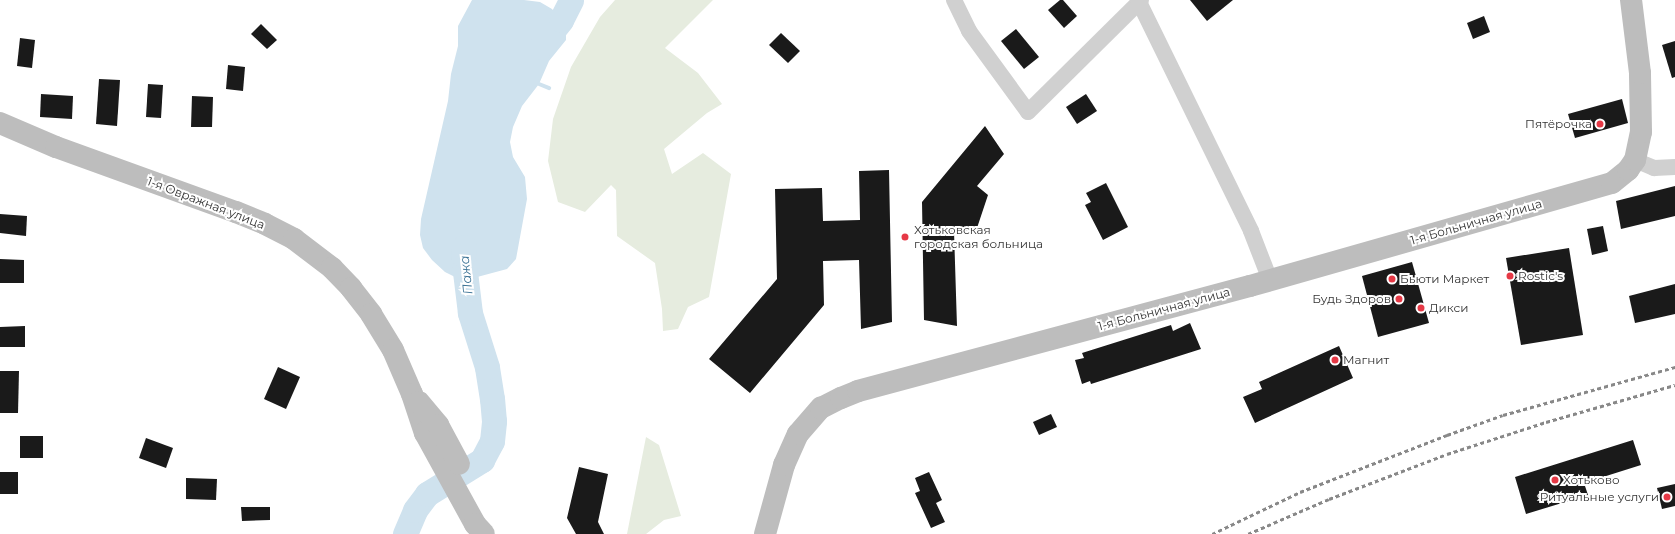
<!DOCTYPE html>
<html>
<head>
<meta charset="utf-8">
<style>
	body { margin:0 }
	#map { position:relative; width:1675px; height:534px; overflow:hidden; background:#fff; font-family:Montserrat,sans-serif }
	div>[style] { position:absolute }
	.green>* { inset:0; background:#e6ecdf }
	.water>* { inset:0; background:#cfe2ee }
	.stream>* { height:4px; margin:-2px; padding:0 2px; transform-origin:2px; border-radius:2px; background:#cfe2ee }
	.river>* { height:25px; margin:-12.5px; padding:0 12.5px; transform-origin:12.5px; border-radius:12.5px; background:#cfe2ee }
	.building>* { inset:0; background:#1a1a1a }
	.street>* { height:16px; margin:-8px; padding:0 8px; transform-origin:8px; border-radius:8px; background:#d0d0d0 }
	.secondary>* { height:22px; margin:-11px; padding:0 11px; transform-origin:11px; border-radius:11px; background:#bdbdbd }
	.rail>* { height:3px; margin-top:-1.5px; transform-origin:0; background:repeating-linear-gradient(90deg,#888 0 4px,transparent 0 7px) }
	.dots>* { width:11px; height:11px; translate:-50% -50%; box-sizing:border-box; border:2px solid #fff; border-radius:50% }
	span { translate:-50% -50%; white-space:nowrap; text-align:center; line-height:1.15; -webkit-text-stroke:4px #fff; paint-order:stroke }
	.poi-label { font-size:12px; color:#333 }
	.right { translate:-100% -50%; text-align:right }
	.left { translate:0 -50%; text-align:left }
	.street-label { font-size:12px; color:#333 }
	.water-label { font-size:13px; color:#3f7597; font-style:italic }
</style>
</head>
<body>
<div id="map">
	<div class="green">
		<div style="clip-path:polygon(615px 0,713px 0,665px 48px,698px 73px,722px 104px,707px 113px,664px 149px,672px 174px,703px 153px,731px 174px,709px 297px,688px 307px,678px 329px,663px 331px,662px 309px,655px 263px,617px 236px,616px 190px,611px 185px,585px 212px,558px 202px,548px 161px,553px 119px,571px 67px,600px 17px)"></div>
		<div style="clip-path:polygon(646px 437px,659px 445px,681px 516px,664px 520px,646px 534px,627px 534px)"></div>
	</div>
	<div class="water">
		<div style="clip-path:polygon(472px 0,524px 0,540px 2px,552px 9px,561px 20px,566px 30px,566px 40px,549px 61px,539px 84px,522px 106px,513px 127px,510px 142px,513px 157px,525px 177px,527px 199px,516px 259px,507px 269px,466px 280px,459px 279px,445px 272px,432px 260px,423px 248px,420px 235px,421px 219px,448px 101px,451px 74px,458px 46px,458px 26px)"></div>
	</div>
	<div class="stream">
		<div style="left:539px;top:84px;width:11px;rotate:22deg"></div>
	</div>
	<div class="river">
		<div style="left:540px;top:47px;width:34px;rotate:-52deg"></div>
		<div style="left:561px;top:20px;width:22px;rotate:-63deg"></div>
		<div style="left:405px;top:534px;width:26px;rotate:-67deg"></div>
		<div style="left:415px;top:510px;width:20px;rotate:-53deg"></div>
		<div style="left:427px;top:494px;width:65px;rotate:-31.7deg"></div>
		<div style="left:482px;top:460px;width:21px;rotate:-62deg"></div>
		<div style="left:492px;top:441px;width:20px;rotate:-84deg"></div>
		<div style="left:494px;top:421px;width:22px;rotate:-95deg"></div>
		<div style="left:492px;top:399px;width:32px;rotate:-99deg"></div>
		<div style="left:487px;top:367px;width:57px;rotate:-107.5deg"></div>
		<div style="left:470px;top:313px;width:58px;rotate:-96.9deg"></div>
		<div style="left:463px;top:255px;width:8px;rotate:-83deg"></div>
	</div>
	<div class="building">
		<div style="clip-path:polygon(1060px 0,1063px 0,1077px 16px,1064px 28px,1048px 10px)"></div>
		<div style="clip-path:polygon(1190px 0,1233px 0,1207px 21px)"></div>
		<div style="clip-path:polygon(1484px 16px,1490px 32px,1473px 39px,1467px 23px)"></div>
		<div style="clip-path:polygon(261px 24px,277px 40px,267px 49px,251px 34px)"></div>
		<div style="clip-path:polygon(1016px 29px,1039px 57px,1024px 69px,1001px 41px)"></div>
		<div style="clip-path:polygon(781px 33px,800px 51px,788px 63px,769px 45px)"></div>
		<div style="clip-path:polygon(20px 38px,35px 40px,32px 68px,17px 66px)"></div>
		<div style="clip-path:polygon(1675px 41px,1675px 77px,1672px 78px,1662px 45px)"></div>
		<div style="clip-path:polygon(228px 65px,245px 67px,243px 91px,226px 89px)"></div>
		<div style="clip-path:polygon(99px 79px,120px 80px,117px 126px,96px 124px)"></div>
		<div style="clip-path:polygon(148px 84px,163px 85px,161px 118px,146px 117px)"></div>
		<div style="clip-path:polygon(41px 94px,73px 96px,72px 119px,40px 117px)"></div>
		<div style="clip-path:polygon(1086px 94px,1097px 111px,1077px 124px,1066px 107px)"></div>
		<div style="clip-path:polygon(192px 96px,213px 97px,212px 127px,191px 127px)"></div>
		<div style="clip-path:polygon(1622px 99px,1628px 123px,1575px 138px,1568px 114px)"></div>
		<div style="clip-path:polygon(985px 126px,1004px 154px,977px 186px,988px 195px,976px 231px,954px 231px,957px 326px,924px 320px,922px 202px)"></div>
		<div style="clip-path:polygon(889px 170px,892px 322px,861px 329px,859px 260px,823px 261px,824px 305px,750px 393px,709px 359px,777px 279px,775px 189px,822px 188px,823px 221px,860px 220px,859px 171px)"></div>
		<div style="clip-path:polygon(1106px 183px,1128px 227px,1103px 240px,1085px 205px,1091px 202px,1086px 193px)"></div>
		<div style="clip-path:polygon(1675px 186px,1675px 216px,1621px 229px,1616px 201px)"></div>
		<div style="clip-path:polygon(0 214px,27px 216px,26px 236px,0 233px)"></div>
		<div style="clip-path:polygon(1603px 226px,1608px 251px,1592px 255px,1587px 229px)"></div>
		<div style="clip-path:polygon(1569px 248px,1583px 335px,1521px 345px,1506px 258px)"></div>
		<div style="clip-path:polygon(0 259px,24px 260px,24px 283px,0 283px)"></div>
		<div style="clip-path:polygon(1412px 262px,1429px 323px,1378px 337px,1362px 276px)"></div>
		<div style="clip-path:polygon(1675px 284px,1675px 314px,1635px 323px,1629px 296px)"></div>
		<div style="clip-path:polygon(1190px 323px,1201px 349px,1091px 384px,1090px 381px,1082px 384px,1075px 360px,1084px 358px,1082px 353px,1171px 325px,1173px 331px)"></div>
		<div style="clip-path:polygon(25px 326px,25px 347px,0 347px,0 327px)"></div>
		<div style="clip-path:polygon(1339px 346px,1353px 378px,1255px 423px,1243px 397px,1262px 389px,1259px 382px)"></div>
		<div style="clip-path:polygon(278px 367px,300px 377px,286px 409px,264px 399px)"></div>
		<div style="clip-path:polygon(0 371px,19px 371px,18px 413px,0 413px)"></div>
		<div style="clip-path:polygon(1051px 414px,1057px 427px,1039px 435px,1033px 422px)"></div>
		<div style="clip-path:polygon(20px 436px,43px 436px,43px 458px,20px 458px)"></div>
		<div style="clip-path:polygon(146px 438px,173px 448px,166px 468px,139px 458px)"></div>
		<div style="clip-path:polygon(1633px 440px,1641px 465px,1584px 483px,1588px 495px,1526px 514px,1515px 477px)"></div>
		<div style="clip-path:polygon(579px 467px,608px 474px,598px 522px,604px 534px,576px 534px,567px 518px)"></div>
		<div style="clip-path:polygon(0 472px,18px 472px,18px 494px,0 494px)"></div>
		<div style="clip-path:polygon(929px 472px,942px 500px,936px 503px,945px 522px,931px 528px,915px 493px,920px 491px,915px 478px)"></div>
		<div style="clip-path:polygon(186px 478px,217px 479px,216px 500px,186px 499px)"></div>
		<div style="clip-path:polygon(1675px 484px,1675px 506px,1662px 509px,1657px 488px)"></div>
		<div style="clip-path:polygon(241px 507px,270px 507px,270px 520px,242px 521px)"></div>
	</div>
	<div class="street">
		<div style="left:954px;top:0;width:34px;rotate:64deg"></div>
		<div style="left:969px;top:31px;width:100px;rotate:53.9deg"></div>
		<div style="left:1028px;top:112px;width:156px;rotate:-44.7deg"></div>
		<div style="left:1141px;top:0;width:3px;rotate:135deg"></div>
		<div style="left:1139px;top:2px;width:255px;rotate:63.9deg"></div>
		<div style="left:1251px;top:231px;width:53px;rotate:68.8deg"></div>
		<div style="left:1635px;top:160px;width:21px;rotate:23deg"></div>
		<div style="left:1654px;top:168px;width:21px;rotate:-3deg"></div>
	</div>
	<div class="secondary">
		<div style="left:0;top:123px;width:61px;rotate:23.2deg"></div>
		<div style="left:56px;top:147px;width:191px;rotate:19.9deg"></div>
		<div style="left:236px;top:212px;width:31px;rotate:22deg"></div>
		<div style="left:265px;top:224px;width:33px;rotate:27deg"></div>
		<div style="left:294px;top:239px;width:48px;rotate:37.3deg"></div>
		<div style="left:332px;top:268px;width:28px;rotate:46deg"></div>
		<div style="left:351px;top:288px;width:33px;rotate:52deg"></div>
		<div style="left:371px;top:314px;width:42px;rotate:58.6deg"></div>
		<div style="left:393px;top:350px;width:48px;rotate:66.6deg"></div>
		<div style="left:412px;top:394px;width:41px;rotate:71.6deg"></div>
		<div style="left:425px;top:433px;width:104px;rotate:61.2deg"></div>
		<div style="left:475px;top:524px;width:13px;rotate:48deg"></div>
		<div style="left:419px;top:402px;width:30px;rotate:50deg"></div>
		<div style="left:438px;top:425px;width:44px;rotate:61.7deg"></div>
		<div style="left:765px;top:534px;width:72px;rotate:-74.6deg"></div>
		<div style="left:784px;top:465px;width:34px;rotate:-66deg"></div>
		<div style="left:798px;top:434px;width:35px;rotate:-49deg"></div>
		<div style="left:821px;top:408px;width:22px;rotate:-27deg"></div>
		<div style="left:841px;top:398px;width:18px;rotate:-22deg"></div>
		<div style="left:858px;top:391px;width:406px;rotate:-15deg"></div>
		<div style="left:1250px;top:286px;width:376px;rotate:-15.9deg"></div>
		<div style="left:1612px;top:183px;width:21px;rotate:-39deg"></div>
		<div style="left:1628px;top:170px;width:12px;rotate:-55deg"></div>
		<div style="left:1635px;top:160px;width:29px;rotate:-78deg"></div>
		<div style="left:1641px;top:132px;width:59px;rotate:-91deg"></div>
		<div style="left:1640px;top:73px;width:74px;rotate:-97deg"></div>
	</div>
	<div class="rail">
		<div style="left:1212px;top:534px;width:98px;rotate:-25.5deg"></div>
		<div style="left:1300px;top:492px;width:158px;rotate:-21.2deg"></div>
		<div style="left:1447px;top:435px;width:59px;rotate:-19.7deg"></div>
		<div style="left:1503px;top:415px;width:179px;rotate:-15.6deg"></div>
		<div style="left:1248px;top:534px;width:88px;rotate:-23.4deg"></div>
		<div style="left:1329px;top:499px;width:126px;rotate:-20.9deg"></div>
		<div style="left:1447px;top:454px;width:104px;rotate:-17.9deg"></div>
		<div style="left:1546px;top:422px;width:134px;rotate:-16deg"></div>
	</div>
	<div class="dots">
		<div style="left:1600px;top:124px;background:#e63946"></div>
		<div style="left:905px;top:237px;background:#e63946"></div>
		<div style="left:1510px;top:276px;background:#e63946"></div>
		<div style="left:1392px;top:279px;background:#e63946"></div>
		<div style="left:1399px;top:299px;background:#e63946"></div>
		<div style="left:1421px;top:308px;background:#e63946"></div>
		<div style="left:1335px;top:360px;background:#e63946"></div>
		<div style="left:1555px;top:480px;background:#e63946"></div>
		<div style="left:1667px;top:497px;background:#e63946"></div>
	</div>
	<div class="poi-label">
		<span class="right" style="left:1592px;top:124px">Пятёрочка</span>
		<span class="left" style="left:914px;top:237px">Хотьковская<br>городская больница</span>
		<span class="left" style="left:1518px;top:276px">Rostic's</span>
		<span class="left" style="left:1400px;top:279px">Бьюти Маркет</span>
		<span class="right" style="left:1391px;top:299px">Будь Здоров</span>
		<span class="left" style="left:1429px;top:308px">Дикси</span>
		<span class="left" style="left:1343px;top:360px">Магнит</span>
		<span class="left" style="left:1563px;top:480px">Хотьково</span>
		<span class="right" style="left:1659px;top:497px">Ритуальные услуги</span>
	</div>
	<div class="street-label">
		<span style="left:206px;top:203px;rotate:21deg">1-я Овражная улица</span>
		<span style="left:1476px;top:222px;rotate:-16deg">1-я Больничная улица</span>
		<span style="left:1164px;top:309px;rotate:-15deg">1-я Больничная улица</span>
	</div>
	<div class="water-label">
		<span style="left:466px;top:275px;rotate:-96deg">Пажа</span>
	</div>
</div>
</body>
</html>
